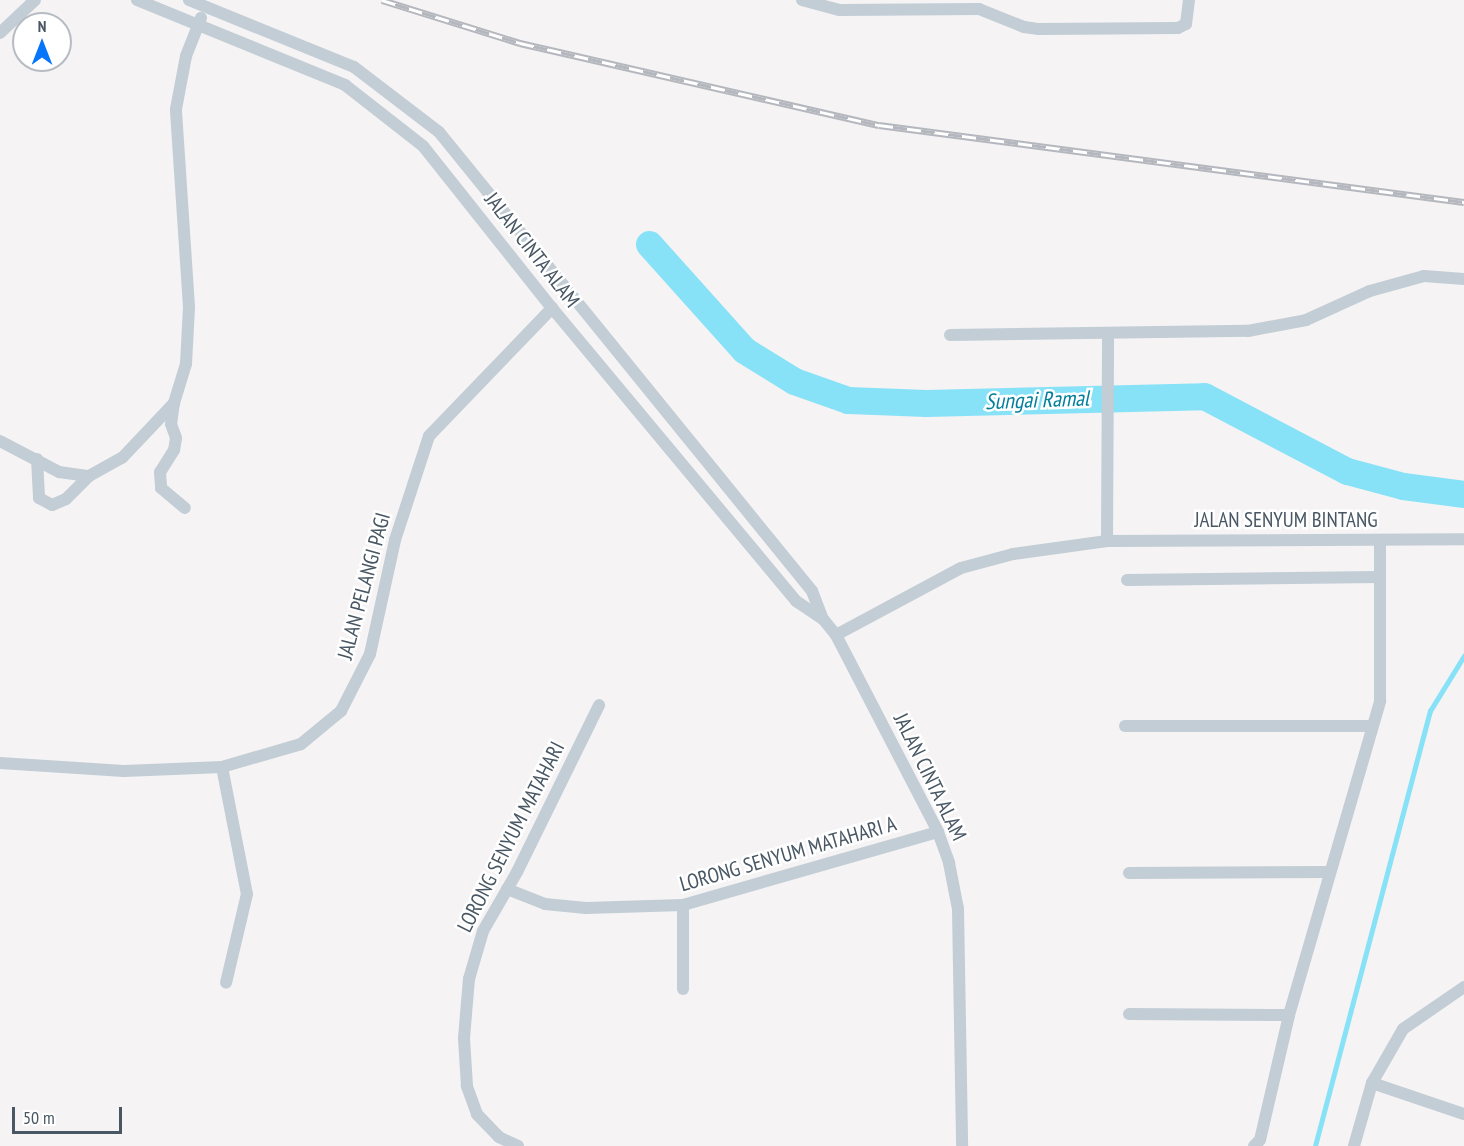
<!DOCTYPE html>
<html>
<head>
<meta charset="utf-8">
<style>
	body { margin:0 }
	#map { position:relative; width:1464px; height:1146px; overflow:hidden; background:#f5f3f3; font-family:"PT Sans Narrow",sans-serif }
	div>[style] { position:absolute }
	.stream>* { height:4.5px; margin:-2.25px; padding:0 2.25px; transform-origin:2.25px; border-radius:2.25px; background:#87e2f7 }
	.river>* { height:27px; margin:-13.5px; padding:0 13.5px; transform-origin:13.5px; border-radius:13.5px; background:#87e2f7 }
	.street>* { height:12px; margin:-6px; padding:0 6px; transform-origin:6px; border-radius:6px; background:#c2cdd5 }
	.rail>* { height:7px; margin-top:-3.5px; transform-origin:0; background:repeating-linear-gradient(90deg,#fff 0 14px,#b4b8be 0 28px); box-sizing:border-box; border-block:2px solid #b4b8be }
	span { translate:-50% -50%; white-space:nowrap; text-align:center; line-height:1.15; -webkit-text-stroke:5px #fff; paint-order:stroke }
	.street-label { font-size:21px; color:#485763 }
	.water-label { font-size:22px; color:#037e9b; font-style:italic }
	.north { position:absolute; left:12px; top:12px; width:60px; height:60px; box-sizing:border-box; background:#fff; border:2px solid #b6bcc1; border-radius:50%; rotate:0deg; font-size:16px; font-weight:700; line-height:24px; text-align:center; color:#485763 }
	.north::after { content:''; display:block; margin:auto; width:21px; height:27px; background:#0575fc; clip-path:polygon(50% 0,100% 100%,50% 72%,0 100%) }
	.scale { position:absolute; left:12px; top:1107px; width:110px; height:27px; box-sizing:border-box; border:3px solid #485763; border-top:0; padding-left:8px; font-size:18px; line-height:21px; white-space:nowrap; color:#485763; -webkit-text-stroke:4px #fff; paint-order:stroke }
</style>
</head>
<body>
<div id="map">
	<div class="stream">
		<div style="left:1315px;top:1146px;width:450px;rotate:-75.2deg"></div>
		<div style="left:1430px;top:711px;width:65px;rotate:-58.3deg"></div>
	</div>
	<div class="river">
		<div style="left:649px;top:244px;width:142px;rotate:48.1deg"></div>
		<div style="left:744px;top:350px;width:59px;rotate:31.8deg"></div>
		<div style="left:794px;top:381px;width:57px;rotate:19.4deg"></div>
		<div style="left:848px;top:400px;width:78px;rotate:2.2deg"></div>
		<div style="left:926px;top:403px;width:278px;rotate:-1.4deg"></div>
		<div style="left:1204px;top:396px;width:161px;rotate:27.7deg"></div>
		<div style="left:1347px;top:471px;width:58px;rotate:15deg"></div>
		<div style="left:1403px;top:486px;width:62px;rotate:7.5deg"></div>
	</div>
	<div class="street">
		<div style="left:137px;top:0;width:225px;rotate:22.2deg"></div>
		<div style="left:345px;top:85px;width:99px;rotate:38deg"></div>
		<div style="left:423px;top:146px;width:207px;rotate:51.5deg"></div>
		<div style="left:552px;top:308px;width:381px;rotate:50.2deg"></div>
		<div style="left:796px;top:601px;width:32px;rotate:34deg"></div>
		<div style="left:823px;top:619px;width:21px;rotate:51deg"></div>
		<div style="left:836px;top:635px;width:222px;rotate:62.6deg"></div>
		<div style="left:938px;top:832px;width:33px;rotate:70deg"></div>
		<div style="left:949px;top:863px;width:47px;rotate:78.9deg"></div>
		<div style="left:958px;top:909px;width:237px;rotate:89deg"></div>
		<div style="left:189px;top:0;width:178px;rotate:22.1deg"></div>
		<div style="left:354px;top:67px;width:107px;rotate:37.4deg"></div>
		<div style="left:439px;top:132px;width:591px;rotate:50.9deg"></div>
		<div style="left:812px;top:591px;width:30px;rotate:69deg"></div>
		<div style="left:802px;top:0;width:39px;rotate:15deg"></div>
		<div style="left:840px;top:10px;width:139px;rotate:-0.4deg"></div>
		<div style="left:979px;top:9px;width:48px;rotate:21.8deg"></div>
		<div style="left:1024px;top:27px;width:15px;rotate:8deg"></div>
		<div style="left:1039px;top:29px;width:139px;rotate:-0.4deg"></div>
		<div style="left:1178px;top:28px;width:9px;rotate:-27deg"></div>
		<div style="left:1186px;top:24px;width:24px;rotate:-83deg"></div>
		<div style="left:0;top:33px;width:48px;rotate:-43.3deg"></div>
		<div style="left:950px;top:335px;width:298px;rotate:-0.8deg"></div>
		<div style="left:1248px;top:331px;width:59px;rotate:-10.7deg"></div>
		<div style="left:1306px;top:320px;width:70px;rotate:-24.4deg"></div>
		<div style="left:1370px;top:291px;width:56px;rotate:-15.5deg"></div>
		<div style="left:1424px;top:276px;width:40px;rotate:4.3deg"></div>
		<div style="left:174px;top:403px;width:21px;rotate:98deg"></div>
		<div style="left:171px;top:424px;width:15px;rotate:70deg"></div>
		<div style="left:176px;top:438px;width:12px;rotate:99deg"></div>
		<div style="left:174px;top:450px;width:26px;rotate:122deg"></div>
		<div style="left:160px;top:472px;width:16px;rotate:86deg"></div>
		<div style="left:161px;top:488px;width:31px;rotate:40deg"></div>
		<div style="left:0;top:441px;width:67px;rotate:27.7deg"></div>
		<div style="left:59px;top:472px;width:30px;rotate:8deg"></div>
		<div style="left:89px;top:476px;width:38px;rotate:-29deg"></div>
		<div style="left:122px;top:458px;width:76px;rotate:-46.6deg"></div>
		<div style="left:174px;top:403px;width:41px;rotate:-72.9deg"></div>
		<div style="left:186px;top:364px;width:57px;rotate:-87deg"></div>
		<div style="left:189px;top:307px;width:198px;rotate:-93.8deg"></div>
		<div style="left:176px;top:109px;width:54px;rotate:-79.3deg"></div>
		<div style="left:186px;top:56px;width:41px;rotate:-68.5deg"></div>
		<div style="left:37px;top:459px;width:39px;rotate:87deg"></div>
		<div style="left:39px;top:498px;width:15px;rotate:28deg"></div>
		<div style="left:52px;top:505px;width:15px;rotate:-23deg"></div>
		<div style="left:66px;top:499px;width:33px;rotate:-45deg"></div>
		<div style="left:1107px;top:541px;width:357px;rotate:-0.3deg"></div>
		<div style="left:1127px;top:580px;width:253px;rotate:-0.7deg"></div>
		<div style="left:836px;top:635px;width:142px;rotate:-28.2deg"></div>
		<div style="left:961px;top:568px;width:54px;rotate:-15.1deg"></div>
		<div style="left:1013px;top:554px;width:95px;rotate:-7.9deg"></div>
		<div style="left:1107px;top:541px;width:208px;rotate:-89.7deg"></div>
		<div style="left:1125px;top:726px;width:247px"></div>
		<div style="left:0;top:763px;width:124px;rotate:3.7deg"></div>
		<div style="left:124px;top:771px;width:98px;rotate:-2.3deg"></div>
		<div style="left:222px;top:767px;width:82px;rotate:-16.2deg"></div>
		<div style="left:301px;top:744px;width:52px;rotate:-39.5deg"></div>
		<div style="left:341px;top:711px;width:64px;rotate:-63deg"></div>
		<div style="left:370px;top:654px;width:117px;rotate:-77.6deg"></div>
		<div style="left:395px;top:540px;width:109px;rotate:-71.9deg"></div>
		<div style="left:429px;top:436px;width:178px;rotate:-46.1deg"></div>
		<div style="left:222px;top:767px;width:129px;rotate:78.9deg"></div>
		<div style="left:247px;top:894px;width:91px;rotate:103.3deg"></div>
		<div style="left:1129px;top:873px;width:199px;rotate:-0.3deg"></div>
		<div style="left:507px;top:889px;width:41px;rotate:21.5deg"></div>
		<div style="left:545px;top:904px;width:41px;rotate:5.6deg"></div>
		<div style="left:586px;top:908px;width:97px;rotate:-1.8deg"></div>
		<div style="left:683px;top:905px;width:265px;rotate:-16deg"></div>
		<div style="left:683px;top:989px;width:84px;rotate:-90deg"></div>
		<div style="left:1129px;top:1014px;width:160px;rotate:0.4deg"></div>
		<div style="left:1372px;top:1083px;width:97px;rotate:18.6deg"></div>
		<div style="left:518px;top:1146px;width:21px;rotate:-155deg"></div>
		<div style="left:499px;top:1137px;width:32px;rotate:-134deg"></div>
		<div style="left:477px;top:1114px;width:30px;rotate:-110deg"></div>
		<div style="left:467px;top:1086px;width:48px;rotate:-93.6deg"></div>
		<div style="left:464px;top:1038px;width:59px;rotate:-85.2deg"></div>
		<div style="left:469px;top:979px;width:50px;rotate:-73.7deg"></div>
		<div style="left:483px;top:931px;width:68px;rotate:-60deg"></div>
		<div style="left:517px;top:872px;width:186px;rotate:-63.8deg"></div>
		<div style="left:1254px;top:1146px;width:8px;rotate:-45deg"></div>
		<div style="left:1260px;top:1140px;width:128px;rotate:-76.9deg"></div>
		<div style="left:1289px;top:1015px;width:327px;rotate:-73.8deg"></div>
		<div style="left:1380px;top:701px;width:161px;rotate:-90deg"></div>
		<div style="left:1354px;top:1146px;width:66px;rotate:-74.1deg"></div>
		<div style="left:1372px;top:1083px;width:62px;rotate:-60.1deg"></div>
		<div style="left:1403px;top:1029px;width:74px;rotate:-34.5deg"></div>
	</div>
	<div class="rail">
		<div style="left:382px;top:0;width:145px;rotate:17.3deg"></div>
		<div style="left:520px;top:43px;width:368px;rotate:12.9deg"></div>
		<div style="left:879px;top:125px;width:590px;rotate:7.5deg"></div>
	</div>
	<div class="street-label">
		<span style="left:532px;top:250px;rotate:52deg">JALAN CINTA ALAM</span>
		<span style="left:1286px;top:520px">JALAN SENYUM BINTANG</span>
		<span style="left:364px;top:586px;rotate:-75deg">JALAN PELANGI PAGI</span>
		<span style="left:930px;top:777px;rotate:64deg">JALAN CINTA ALAM</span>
		<span style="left:511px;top:837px;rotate:-63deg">LORONG SENYUM MATAHARI</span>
		<span style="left:788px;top:854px;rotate:-16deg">LORONG SENYUM MATAHARI A</span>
	</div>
	<div class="water-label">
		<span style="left:1037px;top:400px;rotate:-2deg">Sungai Ramal</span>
	</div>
	<div class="north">N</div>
	<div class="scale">50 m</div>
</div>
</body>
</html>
